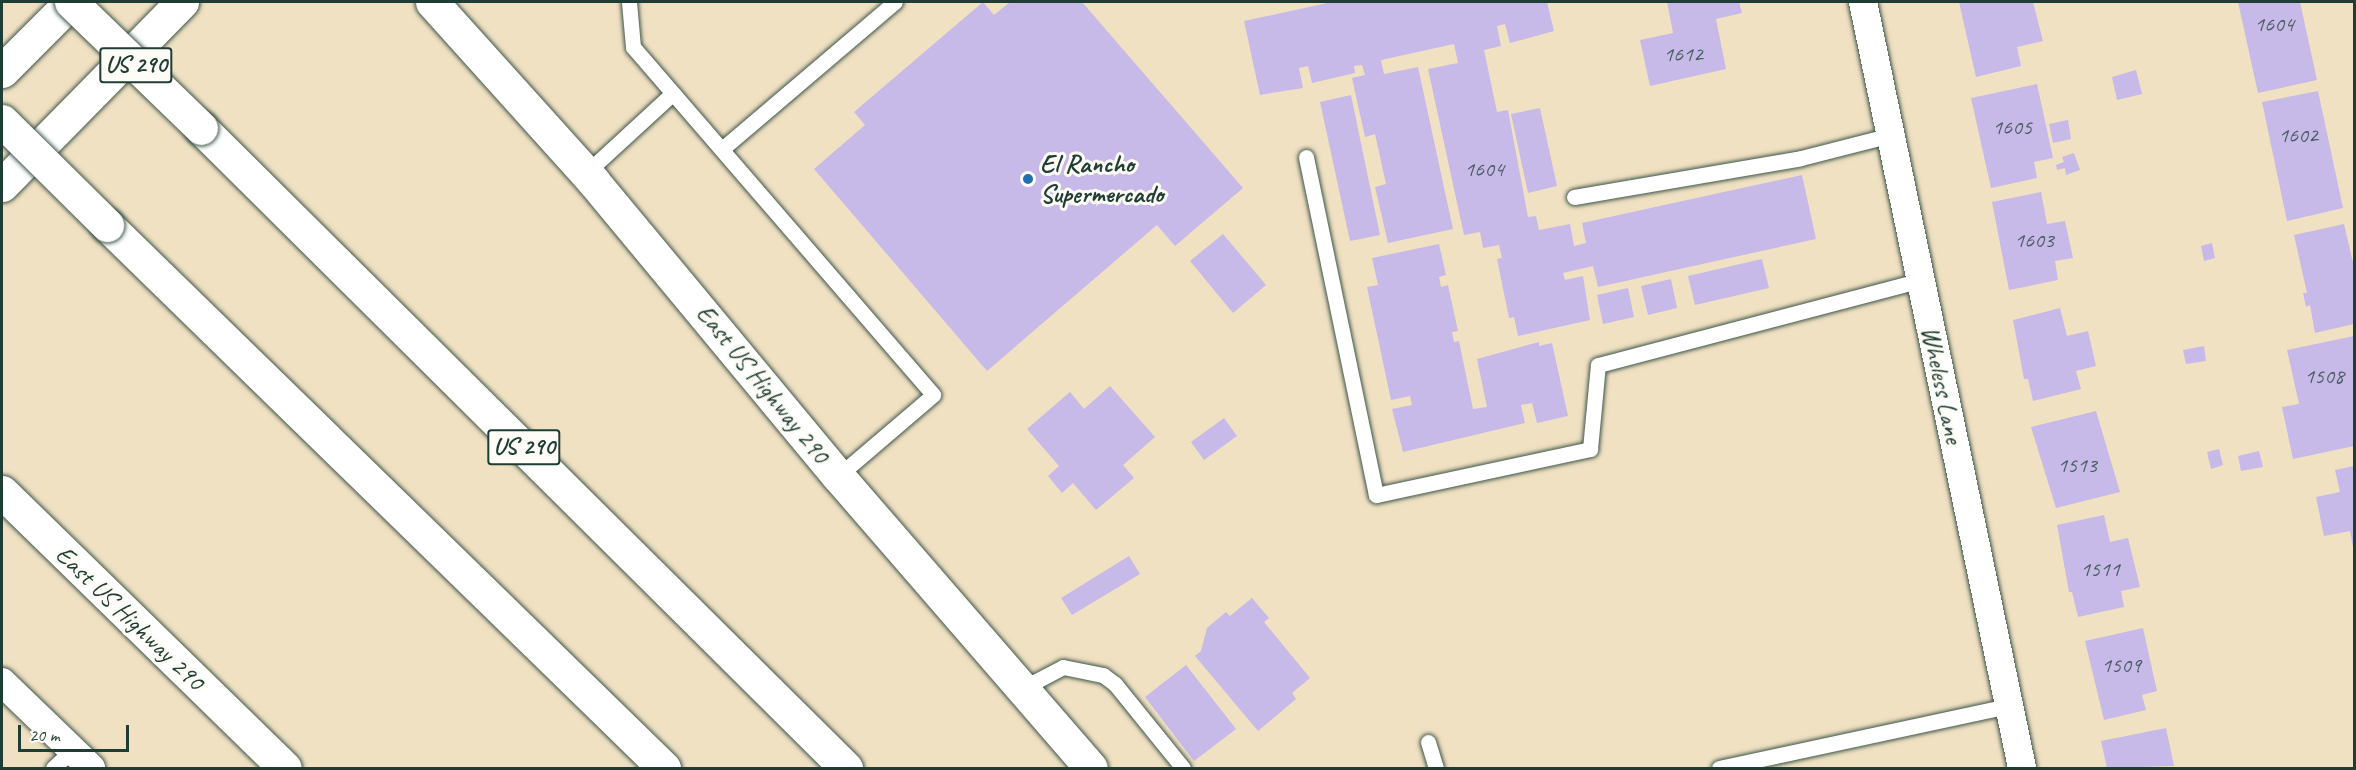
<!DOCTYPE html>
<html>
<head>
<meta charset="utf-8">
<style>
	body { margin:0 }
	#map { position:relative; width:2356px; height:770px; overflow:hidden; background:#f1e1c3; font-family:Caveat,sans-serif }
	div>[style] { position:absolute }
	.building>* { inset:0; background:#c7b9e8 }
	.roads { filter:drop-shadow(0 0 2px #3e5649) drop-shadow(0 0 2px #3e5649) }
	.lane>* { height:15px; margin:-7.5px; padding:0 7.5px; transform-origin:7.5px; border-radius:7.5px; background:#fff }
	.street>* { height:28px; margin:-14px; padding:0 14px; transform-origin:14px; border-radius:14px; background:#fff }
	.secondary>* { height:33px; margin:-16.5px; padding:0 16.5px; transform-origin:16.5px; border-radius:16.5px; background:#fff }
	.highway>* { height:33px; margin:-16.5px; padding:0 16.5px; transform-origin:16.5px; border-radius:16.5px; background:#fff }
	.bridges { filter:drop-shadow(0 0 2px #3e5649) drop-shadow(0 0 2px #3e5649) }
	.highway-bridge>* { height:33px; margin:-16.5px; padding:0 16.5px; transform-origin:16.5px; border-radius:16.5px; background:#fff }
	.dots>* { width:16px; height:16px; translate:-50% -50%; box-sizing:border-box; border:3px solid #fdfcf7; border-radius:50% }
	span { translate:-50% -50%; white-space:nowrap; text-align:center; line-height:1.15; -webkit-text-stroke:6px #fdfcf7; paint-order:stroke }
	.number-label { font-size:22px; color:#495c61 }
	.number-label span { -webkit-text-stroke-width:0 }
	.shield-label span { padding:2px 4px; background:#fdfcf7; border:2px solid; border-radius:4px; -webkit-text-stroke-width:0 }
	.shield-label { font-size:24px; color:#1f3d34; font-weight:700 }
	.poi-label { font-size:26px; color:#1f3d34; font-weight:700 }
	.left { translate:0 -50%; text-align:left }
	.street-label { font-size:26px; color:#1f3d34 }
	.frame { position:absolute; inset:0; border:3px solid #1f3d34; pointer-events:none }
	.scale { position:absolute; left:18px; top:725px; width:111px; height:27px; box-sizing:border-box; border:3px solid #1f3d34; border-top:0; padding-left:8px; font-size:18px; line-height:21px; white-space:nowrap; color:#1f3d34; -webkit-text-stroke:4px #fdfcf7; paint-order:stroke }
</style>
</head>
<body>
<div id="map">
	<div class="building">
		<div style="clip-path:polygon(983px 2px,994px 15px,1010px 2px,1082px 2px,1243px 188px,1175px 246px,1157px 225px,987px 371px,814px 169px,865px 125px,854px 112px)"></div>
		<div style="clip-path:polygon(1332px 2px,1547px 2px,1554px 31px,1510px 43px,1505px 24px,1497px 26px,1501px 46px,1484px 50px,1497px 112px,1508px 110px,1528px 217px,1536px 216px,1539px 230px,1570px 224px,1574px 246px,1586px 243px,1582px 223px,1802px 175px,1816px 239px,1598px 287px,1593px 266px,1563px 273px,1565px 280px,1583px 276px,1590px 320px,1518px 336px,1514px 317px,1509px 318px,1497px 259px,1502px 258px,1499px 245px,1483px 248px,1480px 232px,1464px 235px,1428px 69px,1458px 63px,1454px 44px,1381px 60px,1384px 74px,1418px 67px,1453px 229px,1388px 243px,1375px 187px,1386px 184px,1375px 134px,1365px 137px,1352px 78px,1365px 75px,1362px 65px,1354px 66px,1355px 73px,1312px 83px,1308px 66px,1299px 68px,1303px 88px,1260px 95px,1244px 21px)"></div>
		<div style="clip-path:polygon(1667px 2px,1739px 2px,1742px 13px,1716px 19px,1726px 69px,1650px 86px,1640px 40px,1673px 33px)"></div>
		<div style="clip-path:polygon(1959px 2px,2033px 2px,2043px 41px,2017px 47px,2021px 66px,1976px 77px)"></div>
		<div style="clip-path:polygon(2238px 2px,2300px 2px,2317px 80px,2258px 93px)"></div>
		<div style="clip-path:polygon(2136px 70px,2142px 94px,2117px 100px,2112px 77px)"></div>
		<div style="clip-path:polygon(2037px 84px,2053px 158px,2034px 162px,2037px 178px,1991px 188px,1971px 98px)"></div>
		<div style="clip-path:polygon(2318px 91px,2343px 208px,2287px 221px,2262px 102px)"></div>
		<div style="clip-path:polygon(1351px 95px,1380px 235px,1350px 241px,1320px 102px)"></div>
		<div style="clip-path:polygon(1540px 108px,1557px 186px,1528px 193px,1511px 114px)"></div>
		<div style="clip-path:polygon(2068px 120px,2071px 139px,2053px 143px,2049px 124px)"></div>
		<div style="clip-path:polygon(2074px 153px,2080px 170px,2066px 175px,2065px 168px,2057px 170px,2056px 165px,2064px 162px,2062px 157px)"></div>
		<div style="clip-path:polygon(2041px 192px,2047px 224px,2065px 221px,2073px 258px,2055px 261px,2058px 280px,2009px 290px,1992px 202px)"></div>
		<div style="clip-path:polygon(2344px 224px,2354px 267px,2354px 324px,2315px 333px,2310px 305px,2306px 307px,2303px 293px,2307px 293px,2294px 235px)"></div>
		<div style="clip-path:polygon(1223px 234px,1266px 285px,1233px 313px,1190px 261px)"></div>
		<div style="clip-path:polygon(2212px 243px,2215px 258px,2204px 261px,2201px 246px)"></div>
		<div style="clip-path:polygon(1439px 244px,1446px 275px,1439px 277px,1441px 287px,1448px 285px,1458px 331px,1452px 332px,1454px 342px,1459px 341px,1473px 409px,1487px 407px,1477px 359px,1539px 342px,1539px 346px,1552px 343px,1568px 416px,1537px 423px,1532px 403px,1521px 405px,1525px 423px,1403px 452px,1392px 409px,1412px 405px,1410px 396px,1391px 400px,1367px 287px,1378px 285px,1372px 258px)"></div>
		<div style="clip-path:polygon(1762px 259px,1769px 288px,1695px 305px,1688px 276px)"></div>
		<div style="clip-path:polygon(1671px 279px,1677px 308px,1648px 315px,1641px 286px)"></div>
		<div style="clip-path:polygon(1628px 288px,1634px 317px,1603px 324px,1597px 295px)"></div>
		<div style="clip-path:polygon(2060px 308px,2067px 336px,2088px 331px,2096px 366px,2076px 371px,2081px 389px,2033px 401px,2028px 379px,2024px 379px,2013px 320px)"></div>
		<div style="clip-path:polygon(2354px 336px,2354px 446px,2293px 459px,2282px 407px,2299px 404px,2287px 350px)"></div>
		<div style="clip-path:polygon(2204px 346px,2206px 361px,2186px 364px,2183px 350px)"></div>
		<div style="clip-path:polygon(1110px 386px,1155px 437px,1123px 465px,1134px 478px,1096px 510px,1073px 483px,1062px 493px,1048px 476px,1059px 466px,1027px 429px,1070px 392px,1084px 409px)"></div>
		<div style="clip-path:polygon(2096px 411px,2120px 492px,2056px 508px,2031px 427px)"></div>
		<div style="clip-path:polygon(1224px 418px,1237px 436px,1204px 460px,1191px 442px)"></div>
		<div style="clip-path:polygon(2219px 449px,2223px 465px,2211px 469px,2207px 452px)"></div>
		<div style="clip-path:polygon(2259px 451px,2263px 467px,2241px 471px,2238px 456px)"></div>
		<div style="clip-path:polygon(2354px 466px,2354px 547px,2353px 547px,2350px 531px,2324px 536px,2316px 497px,2340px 492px,2335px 470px)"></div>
		<div style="clip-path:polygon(2104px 515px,2110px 542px,2128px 538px,2140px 587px,2121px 591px,2124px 607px,2078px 617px,2072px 592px,2069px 592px,2057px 525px)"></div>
		<div style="clip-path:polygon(1129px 556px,1140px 574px,1072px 615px,1061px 598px)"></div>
		<div style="clip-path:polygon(1252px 598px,1269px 618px,1264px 622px,1310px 678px,1292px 693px,1296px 699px,1258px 731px,1195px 656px,1201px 651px,1207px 628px,1226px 612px,1230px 616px)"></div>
		<div style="clip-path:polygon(2143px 628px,2157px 691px,2142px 695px,2146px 710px,2104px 720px,2085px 641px)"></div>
		<div style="clip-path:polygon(1186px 665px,1236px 729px,1194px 761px,1145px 697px)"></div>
		<div style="clip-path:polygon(2166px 728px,2174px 766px,2107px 768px,2101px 741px)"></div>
	</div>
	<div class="roads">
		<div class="lane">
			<div style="left:629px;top:2px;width:45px;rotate:84.9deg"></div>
			<div style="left:633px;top:47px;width:459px;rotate:49.2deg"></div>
			<div style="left:933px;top:395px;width:125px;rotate:139.5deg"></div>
			<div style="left:722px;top:149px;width:227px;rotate:-40.4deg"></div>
			<div style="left:1306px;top:157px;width:345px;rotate:78.3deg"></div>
			<div style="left:1376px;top:495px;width:219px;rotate:-12.1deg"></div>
			<div style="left:1590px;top:449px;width:84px;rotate:-84.6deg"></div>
			<div style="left:1598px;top:365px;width:334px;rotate:-14.7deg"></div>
			<div style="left:586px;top:173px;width:118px;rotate:-42.6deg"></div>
			<div style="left:1574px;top:197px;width:230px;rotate:-9.7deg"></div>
			<div style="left:1801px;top:158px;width:93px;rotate:-14.3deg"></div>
			<div style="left:1023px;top:688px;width:45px;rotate:-27.7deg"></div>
			<div style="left:1063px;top:667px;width:41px;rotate:11.3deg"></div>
			<div style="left:1103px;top:675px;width:15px;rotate:37deg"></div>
			<div style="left:1115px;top:684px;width:108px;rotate:51deg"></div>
			<div style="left:1428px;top:742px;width:27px;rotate:73deg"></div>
			<div style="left:53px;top:768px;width:26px;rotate:-43deg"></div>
			<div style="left:1719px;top:768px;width:297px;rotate:-12.1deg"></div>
		</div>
		<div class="street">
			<div style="left:1863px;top:2px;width:782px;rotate:78.27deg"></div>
			<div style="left:2px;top:682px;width:124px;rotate:44deg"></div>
		</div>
		<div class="secondary">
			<div style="left:432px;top:2px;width:241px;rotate:48deg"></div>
			<div style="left:593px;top:181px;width:383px;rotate:50.3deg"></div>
			<div style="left:838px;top:476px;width:386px;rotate:49.1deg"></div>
			<div style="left:2px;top:71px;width:98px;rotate:-45deg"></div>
			<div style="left:2px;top:185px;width:257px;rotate:-45.5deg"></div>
			<div style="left:2px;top:492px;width:395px;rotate:44.3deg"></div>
		</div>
		<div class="highway">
			<div style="left:201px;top:128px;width:909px;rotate:44.78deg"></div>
			<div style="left:107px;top:225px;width:778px;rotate:44.27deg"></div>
		</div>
	</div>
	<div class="bridges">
		<div class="highway-bridge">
			<div style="left:71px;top:2px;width:181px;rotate:44.1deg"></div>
			<div style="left:2px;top:121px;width:148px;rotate:44.7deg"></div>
		</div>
	</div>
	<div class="dots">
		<div style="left:1028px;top:179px;background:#1f6fb2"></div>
	</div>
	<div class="number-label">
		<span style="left:2274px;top:25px">1604</span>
		<span style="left:1683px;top:55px">1612</span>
		<span style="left:2012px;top:128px">1605</span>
		<span style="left:2298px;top:136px">1602</span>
		<span style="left:1484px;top:170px">1604</span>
		<span style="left:2034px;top:241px">1603</span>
		<span style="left:2324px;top:377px">1508</span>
		<span style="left:2077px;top:466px">1513</span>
		<span style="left:2100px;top:570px">1511</span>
		<span style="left:2121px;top:666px">1509</span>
	</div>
	<div class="shield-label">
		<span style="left:136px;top:65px">US 290</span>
		<span style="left:524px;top:447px">US 290</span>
	</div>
	<div class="poi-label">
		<span class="left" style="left:1040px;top:179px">El Rancho<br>Supermercado</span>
	</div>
	<div class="street-label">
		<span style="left:763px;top:384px;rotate:51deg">East US Highway 290</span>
		<span style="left:1942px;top:385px;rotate:78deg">Wheless Lane</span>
		<span style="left:130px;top:618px;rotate:44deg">East US Highway 290</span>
	</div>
	<div class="frame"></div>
	<div class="scale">20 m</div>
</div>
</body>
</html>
